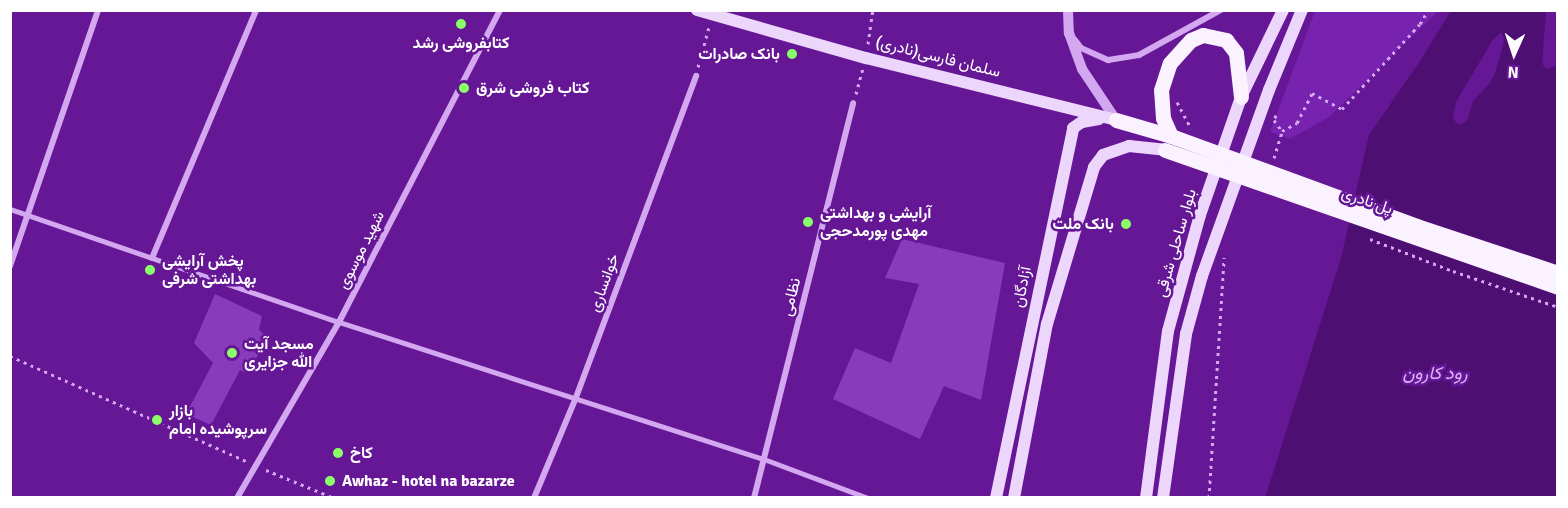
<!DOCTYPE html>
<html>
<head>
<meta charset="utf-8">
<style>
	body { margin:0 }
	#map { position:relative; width:1568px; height:508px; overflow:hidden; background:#651795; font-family:Signika,Vazirmatn,sans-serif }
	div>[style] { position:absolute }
	.green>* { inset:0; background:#7823b0 }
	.water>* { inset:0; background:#4d0f72 }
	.building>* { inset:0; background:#893bbb }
	.path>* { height:3px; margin-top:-1.5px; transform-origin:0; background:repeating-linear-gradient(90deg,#d4a8f1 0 3px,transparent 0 7.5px) }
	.service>* { height:4.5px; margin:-2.25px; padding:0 2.25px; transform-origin:2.25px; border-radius:2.25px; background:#d4a8f1 }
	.minor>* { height:6px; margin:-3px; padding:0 3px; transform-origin:3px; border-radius:3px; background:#d4a8f1 }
	.tertiary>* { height:10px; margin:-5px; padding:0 5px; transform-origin:5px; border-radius:5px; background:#d4a8f1 }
	.secondary>* { height:12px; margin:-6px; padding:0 6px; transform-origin:6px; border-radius:6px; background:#edd6fb }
	.primary>* { height:15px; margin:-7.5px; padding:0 7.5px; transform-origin:7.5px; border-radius:7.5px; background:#fbf2ff }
	.primary-bridge>* { height:15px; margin:-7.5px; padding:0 7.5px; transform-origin:7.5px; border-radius:7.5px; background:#fbf2ff }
	.dots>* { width:16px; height:16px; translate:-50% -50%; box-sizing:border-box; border:3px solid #651795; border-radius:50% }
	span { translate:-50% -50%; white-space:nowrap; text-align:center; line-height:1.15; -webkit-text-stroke:5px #651795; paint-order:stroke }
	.poi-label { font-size:16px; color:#fff; font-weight:700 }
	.right { translate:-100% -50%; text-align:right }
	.left { translate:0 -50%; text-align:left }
	.street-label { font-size:16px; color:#fff }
	.water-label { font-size:18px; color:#dcb4f8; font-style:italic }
	.frame { position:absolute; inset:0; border:12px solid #fff; pointer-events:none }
	.north { position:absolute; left:1484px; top:24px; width:60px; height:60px; -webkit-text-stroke:4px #651795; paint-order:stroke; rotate:183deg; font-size:16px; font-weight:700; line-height:24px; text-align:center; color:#fff }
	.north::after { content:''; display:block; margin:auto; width:21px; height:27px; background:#fff; clip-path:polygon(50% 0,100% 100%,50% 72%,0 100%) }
</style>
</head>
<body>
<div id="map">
	<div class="green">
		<div style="clip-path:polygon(1315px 11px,1438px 11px,1329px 117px,1290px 139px,1270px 132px)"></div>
	</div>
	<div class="water">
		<div style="clip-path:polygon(evenodd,1451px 11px,1546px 11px,1542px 64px,1547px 69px,1558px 66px,1557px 497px,1265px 498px,1341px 258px,1369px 135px,1420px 61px,1451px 11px,1501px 32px,1504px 38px,1503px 45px,1495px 74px,1489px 84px,1473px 101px,1467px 121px,1459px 125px,1453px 119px,1456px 102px,1492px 41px,1501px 32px)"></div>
	</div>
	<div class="building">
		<div style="clip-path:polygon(902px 239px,1005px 263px,981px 400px,944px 386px,920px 439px,833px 399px,855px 348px,891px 363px,919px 284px,885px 278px)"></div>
		<div style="clip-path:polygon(215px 294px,262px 316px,259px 330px,270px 339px,245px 373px,240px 370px,211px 425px,186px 414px,213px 363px,194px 343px)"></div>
	</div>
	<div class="path">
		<div style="left:868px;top:44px;width:34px;rotate:-82deg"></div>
		<div style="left:698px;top:67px;width:41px;rotate:-74.6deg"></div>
		<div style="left:856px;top:94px;width:27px;rotate:-75deg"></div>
		<div style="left:1177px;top:102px;width:30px;rotate:62deg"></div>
		<div style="left:1276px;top:115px;width:5px;rotate:112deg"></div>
		<div style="left:1274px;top:120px;width:14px;rotate:54deg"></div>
		<div style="left:1274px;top:158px;width:28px;rotate:-73deg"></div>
		<div style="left:1282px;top:131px;width:17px;rotate:-28deg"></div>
		<div style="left:1297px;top:123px;width:34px;rotate:-63deg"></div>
		<div style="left:1312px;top:93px;width:34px;rotate:28deg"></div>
		<div style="left:1342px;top:109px;width:115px;rotate:-47.5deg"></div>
		<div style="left:1420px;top:24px;width:16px;rotate:-60deg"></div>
		<div style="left:1370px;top:239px;width:89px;rotate:21.1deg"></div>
		<div style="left:1453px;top:271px;width:111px;rotate:18.9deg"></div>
		<div style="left:10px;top:356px;width:258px;rotate:24deg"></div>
		<div style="left:266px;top:470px;width:74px;rotate:22.4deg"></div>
		<div style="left:1209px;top:498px;width:241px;rotate:-86.4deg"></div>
	</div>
	<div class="service">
		<div style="left:10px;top:209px;width:348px;rotate:19deg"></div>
		<div style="left:339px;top:322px;width:447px;rotate:17.9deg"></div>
		<div style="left:764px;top:459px;width:111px;rotate:20.6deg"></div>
	</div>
	<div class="minor">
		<div style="left:1075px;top:40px;width:10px;rotate:53deg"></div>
		<div style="left:1081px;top:48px;width:30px;rotate:24deg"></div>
		<div style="left:1108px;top:60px;width:31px;rotate:-9deg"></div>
		<div style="left:1139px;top:55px;width:94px;rotate:-28.8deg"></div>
		<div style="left:152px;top:258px;width:269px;rotate:-67.2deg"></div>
		<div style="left:10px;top:266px;width:271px;rotate:-71deg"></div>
		<div style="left:237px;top:498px;width:203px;rotate:-59.9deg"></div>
		<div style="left:339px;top:322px;width:351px;rotate:-62.7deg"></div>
		<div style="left:534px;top:498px;width:106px;rotate:-67.3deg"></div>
		<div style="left:575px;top:400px;width:346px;rotate:-69.5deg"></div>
		<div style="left:754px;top:498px;width:407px;rotate:-75.9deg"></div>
	</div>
	<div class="tertiary">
		<div style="left:1068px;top:10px;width:23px;rotate:88deg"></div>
		<div style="left:1069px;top:33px;width:38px;rotate:70deg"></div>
		<div style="left:1082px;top:69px;width:61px;rotate:56.3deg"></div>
	</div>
	<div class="secondary">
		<div style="left:697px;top:10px;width:176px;rotate:15.9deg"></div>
		<div style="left:866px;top:58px;width:258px;rotate:13.9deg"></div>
		<div style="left:996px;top:498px;width:378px;rotate:-78.2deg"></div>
		<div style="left:1073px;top:128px;width:11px;rotate:-34deg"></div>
		<div style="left:1082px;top:122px;width:17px;rotate:-10deg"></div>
		<div style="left:1014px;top:498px;width:177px;rotate:-79.3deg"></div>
		<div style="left:1047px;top:324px;width:164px;rotate:-73.3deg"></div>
		<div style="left:1094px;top:167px;width:15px;rotate:-53deg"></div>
		<div style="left:1103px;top:155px;width:28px;rotate:-19deg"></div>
		<div style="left:1129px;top:146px;width:36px;rotate:6deg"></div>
		<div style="left:1146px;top:498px;width:168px;rotate:-82.5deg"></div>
		<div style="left:1168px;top:331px;width:120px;rotate:-74.6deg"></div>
		<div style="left:1200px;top:215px;width:125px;rotate:-70.8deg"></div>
		<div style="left:1241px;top:97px;width:97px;rotate:-64.2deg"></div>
		<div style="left:1163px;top:498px;width:166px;rotate:-82deg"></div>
		<div style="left:1186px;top:334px;width:60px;rotate:-74.6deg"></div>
		<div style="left:1202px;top:276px;width:198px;rotate:-70.2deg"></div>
		<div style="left:1269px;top:90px;width:87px;rotate:-67.6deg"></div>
	</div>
	<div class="primary">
		<div style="left:1116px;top:120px;width:57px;rotate:16.2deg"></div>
		<div style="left:1171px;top:136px;width:20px;rotate:-114deg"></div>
		<div style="left:1163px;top:118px;width:28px;rotate:-94deg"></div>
		<div style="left:1161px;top:90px;width:28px;rotate:-72deg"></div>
		<div style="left:1170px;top:63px;width:31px;rotate:-48deg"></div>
		<div style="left:1191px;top:40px;width:13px;rotate:-23deg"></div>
		<div style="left:1203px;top:35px;width:24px;rotate:12deg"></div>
		<div style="left:1226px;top:40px;width:16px;rotate:52deg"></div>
		<div style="left:1236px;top:53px;width:44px;rotate:83.5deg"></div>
	</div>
	<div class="primary-bridge">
		<div style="left:1171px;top:136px;width:262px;rotate:20.1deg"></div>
		<div style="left:1417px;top:226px;width:149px;rotate:18.4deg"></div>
		<div style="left:1165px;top:150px;width:416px;rotate:19.2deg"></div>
	</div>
	<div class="dots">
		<div style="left:461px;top:24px;background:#8bff68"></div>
		<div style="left:792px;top:54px;background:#8bff68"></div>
		<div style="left:464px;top:88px;background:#8bff68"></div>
		<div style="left:808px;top:222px;background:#8bff68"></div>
		<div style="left:1126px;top:224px;background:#8bff68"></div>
		<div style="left:150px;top:270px;background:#8bff68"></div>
		<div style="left:232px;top:353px;background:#8bff68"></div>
		<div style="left:157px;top:420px;background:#8bff68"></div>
		<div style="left:338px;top:453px;background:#8bff68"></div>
		<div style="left:330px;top:481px;background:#8bff68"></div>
	</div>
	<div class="poi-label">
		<span style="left:461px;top:43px">کتابفروشی رشد</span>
		<span class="right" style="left:780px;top:54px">بانک صادرات</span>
		<span class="left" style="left:476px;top:88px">کتاب فروشی شرق</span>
		<span class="left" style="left:820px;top:222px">آرایشی و بهداشتی<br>مهدی پورمدحجی</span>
		<span class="right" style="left:1114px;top:224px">بانک ملت</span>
		<span class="left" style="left:162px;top:270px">پخش آرایشی<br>بهداشتی شرفی</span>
		<span class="left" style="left:244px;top:353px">مسجد آیت<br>الله جزایری</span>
		<span class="left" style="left:169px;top:420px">بازار<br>سرپوشیده امام</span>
		<span class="left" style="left:350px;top:453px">کاخ</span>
		<span class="left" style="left:342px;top:481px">Awhaz - hotel na bazarze</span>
	</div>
	<div class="street-label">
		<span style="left:938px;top:57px;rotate:14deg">سلمان فارسی(نادری)</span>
		<span style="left:1367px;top:201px;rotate:19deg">پل نادری</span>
		<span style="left:1176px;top:243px;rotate:-74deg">بلوار ساحلی شرقی</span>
		<span style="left:361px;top:250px;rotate:-63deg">شهید موسوی</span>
		<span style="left:604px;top:283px;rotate:-70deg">خوانساری</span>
		<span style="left:1022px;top:287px;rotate:-79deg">آزادگان</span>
		<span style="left:791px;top:297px;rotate:-76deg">نظامی</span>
	</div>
	<div class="water-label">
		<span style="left:1435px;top:373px">رود کارون</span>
	</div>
	<div class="frame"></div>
	<div class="north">N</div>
</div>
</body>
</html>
